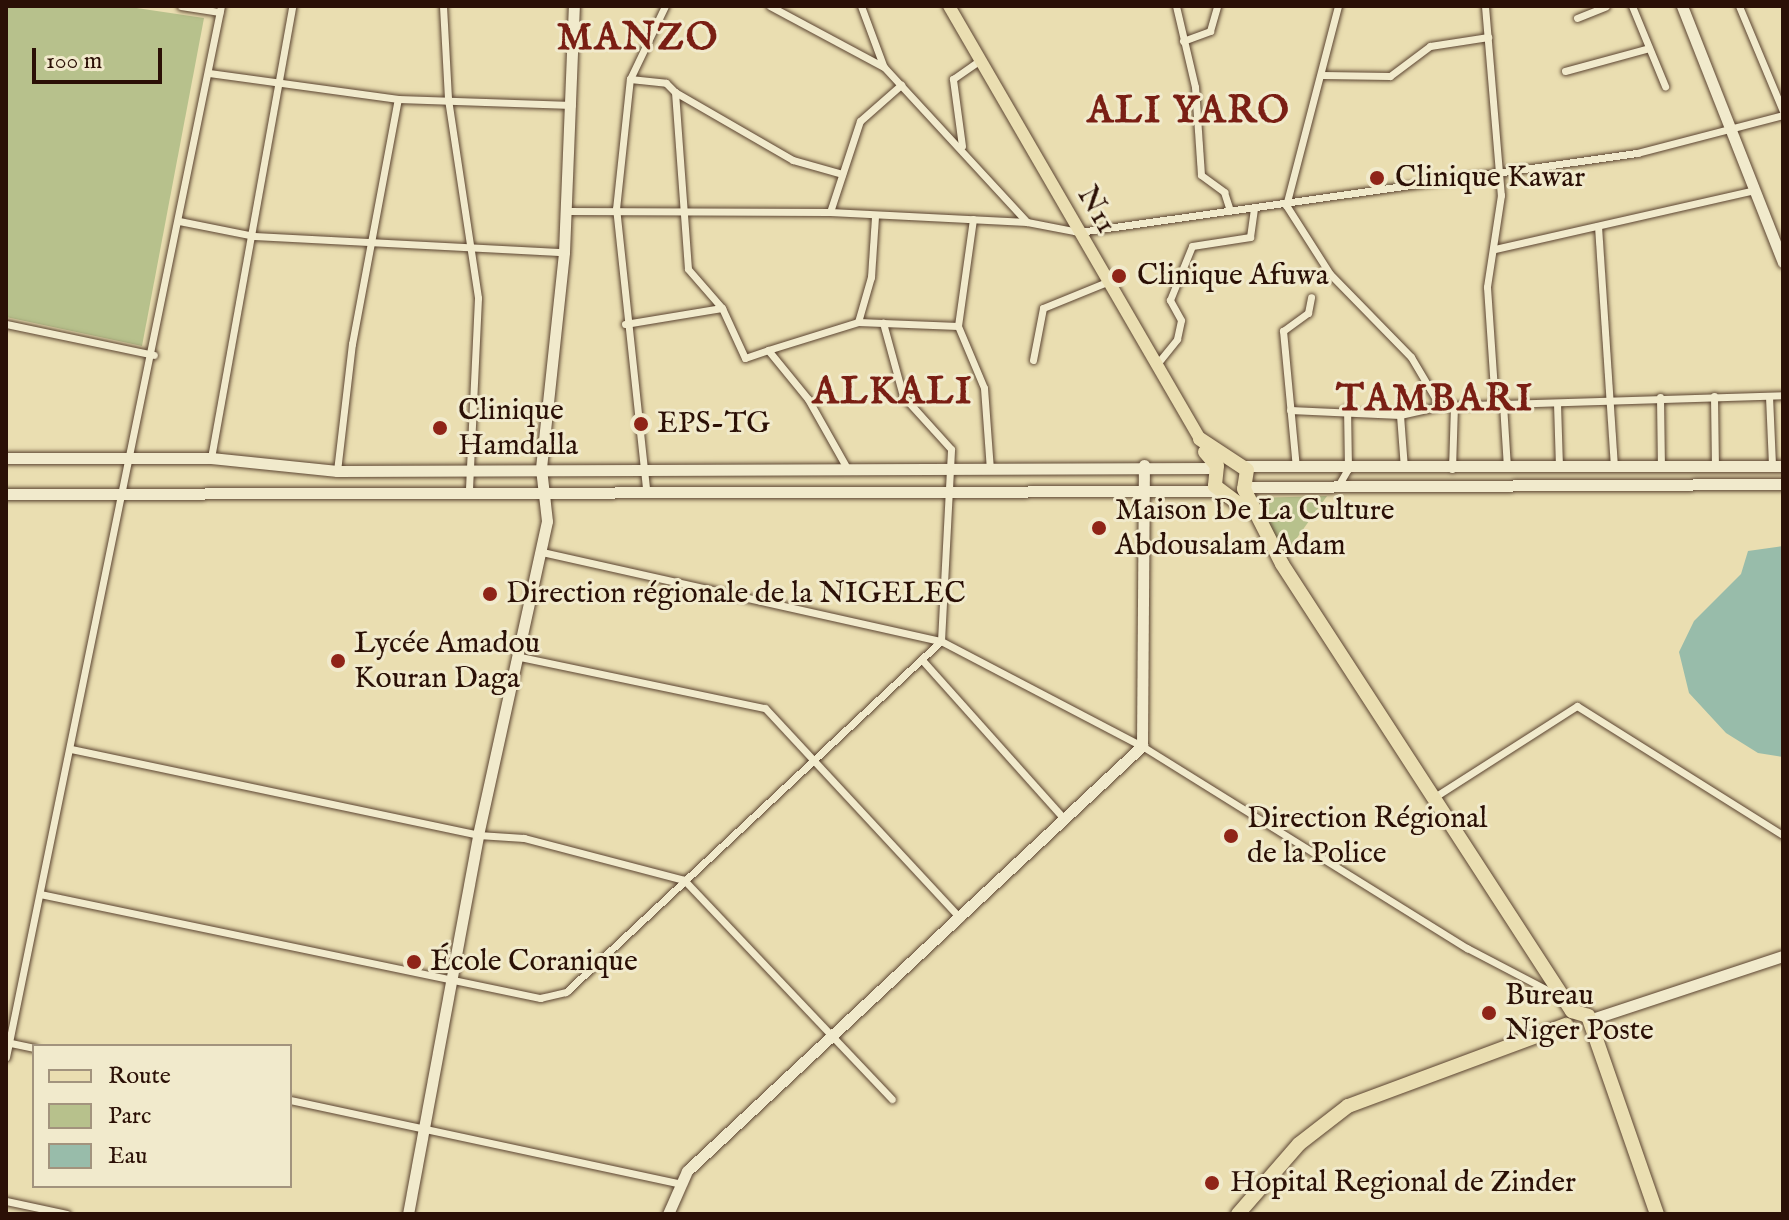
<!DOCTYPE html>
<html>
<head>
<meta charset="utf-8">
<style>
	body { margin:0 }
	#map { position:relative; width:1789px; height:1220px; overflow:hidden; background:#eadeb1; font-family:"IM FELL English",serif }
	div>[style] { position:absolute }
	.green>* { inset:0; background:#b7c18c }
	.water>* { inset:0; background:#98bcaa }
	.roads { filter:drop-shadow(0 0 2px #5b4431) drop-shadow(0 0 2px #5b4431) }
	.street>* { height:7px; margin:-3.5px; padding:0 3.5px; transform-origin:3.5px; border-radius:3.5px; background:#f1eacc }
	.secondary>* { height:11px; margin:-5.5px; padding:0 5.5px; transform-origin:5.5px; border-radius:5.5px; background:#f1eacc }
	.primary>* { height:12px; margin:-6px; padding:0 6px; transform-origin:6px; border-radius:6px; background:#eadeb1 }
	.highway>* { height:14px; margin:-7px; padding:0 7px; transform-origin:7px; border-radius:7px; background:#eadeb1 }
	.dots>* { width:22px; height:22px; translate:-50% -50%; box-sizing:border-box; border:4px solid #f1eacc; border-radius:50% }
	span { translate:-50% -50%; white-space:nowrap; text-align:center; line-height:1.15; -webkit-text-stroke:6px #f1eacc; paint-order:stroke }
	.poi-label { font-size:30px; color:#2b1006 }
	.left { translate:0 -50%; text-align:left }
	.street-label { font-size:30px; color:#2b1006 }
	.district-label { font-size:38px; color:#7a1f14; font-weight:700; letter-spacing:2px }
	.frame { position:absolute; inset:0; border:8px solid #2b1006; pointer-events:none }
	.legend { position:absolute; left:32px; top:1044px; width:260px; height:144px; box-sizing:border-box; background:#f1eacc; border:2px solid #a2937d; margin:0; padding:10px 14px; list-style:none; font-size:24px; color:#2b1006 }
	.legend li { display:flex; align-items:center; gap:16px; height:40px }
	.legend b { width:40px; border:2px solid #a2937d }
	.scale { position:absolute; left:32px; top:48px; width:130px; height:36px; box-sizing:border-box; border:4px solid #2b1006; border-top:0; padding-left:10px; font-size:24px; line-height:28px; white-space:nowrap; color:#2b1006; -webkit-text-stroke:6px #f1eacc; paint-order:stroke }
</style>
</head>
<body>
<div id="map">
	<div class="green">
		<div style="clip-path:polygon(6px 6px,123px 6px,204px 18px,142px 346px,6px 317px)"></div>
		<div style="clip-path:polygon(1327px 496px,1284px 556px,1251px 498px)"></div>
	</div>
	<div class="water">
		<div style="clip-path:polygon(1783px 546px,1783px 757px,1758px 753px,1726px 733px,1689px 693px,1679px 652px,1694px 621px,1741px 574px,1748px 551px)"></div>
	</div>
	<div class="roads">
		<div class="street">
			<div style="left:181px;top:6px;width:39px;rotate:9deg"></div>
			<div style="left:443px;top:6px;width:93px;rotate:86.9deg"></div>
			<div style="left:448px;top:99px;width:201px;rotate:81.4deg"></div>
			<div style="left:478px;top:298px;width:192px;rotate:92.7deg"></div>
			<div style="left:770px;top:6px;width:129px;rotate:28.2deg"></div>
			<div style="left:884px;top:67px;width:211px;rotate:47.3deg"></div>
			<div style="left:861px;top:6px;width:63px;rotate:69.6deg"></div>
			<div style="left:1176px;top:6px;width:83px;rotate:76.8deg"></div>
			<div style="left:1195px;top:87px;width:88px;rotate:86.1deg"></div>
			<div style="left:1201px;top:175px;width:29px;rotate:36deg"></div>
			<div style="left:1224px;top:192px;width:19px;rotate:72deg"></div>
			<div style="left:1338px;top:6px;width:206px;rotate:104.6deg"></div>
			<div style="left:1286px;top:205px;width:82px;rotate:57.5deg"></div>
			<div style="left:1330px;top:274px;width:116px;rotate:45.7deg"></div>
			<div style="left:1411px;top:357px;width:57px;rotate:59.4deg"></div>
			<div style="left:1485px;top:6px;width:190px;rotate:85.2deg"></div>
			<div style="left:1501px;top:195px;width:93px;rotate:98.7deg"></div>
			<div style="left:1487px;top:287px;width:117px;rotate:86.1deg"></div>
			<div style="left:1632px;top:6px;width:87px;rotate:67.6deg"></div>
			<div style="left:1739px;top:6px;width:114px;rotate:67.3deg"></div>
			<div style="left:1577px;top:18px;width:31px;rotate:-22deg"></div>
			<div style="left:1183px;top:41px;width:29px;rotate:-20deg"></div>
			<div style="left:1210px;top:31px;width:26px;rotate:-74deg"></div>
			<div style="left:1565px;top:71px;width:87px;rotate:-15.3deg"></div>
			<div style="left:209px;top:73px;width:191px;rotate:7.8deg"></div>
			<div style="left:398px;top:99px;width:174px;rotate:2deg"></div>
			<div style="left:1322px;top:75px;width:68px;rotate:0.8deg"></div>
			<div style="left:1390px;top:76px;width:50px;rotate:-36.9deg"></div>
			<div style="left:1430px;top:46px;width:59px;rotate:-8.8deg"></div>
			<div style="left:630px;top:79px;width:36px;rotate:6deg"></div>
			<div style="left:666px;top:83px;width:13px;rotate:45deg"></div>
			<div style="left:675px;top:92px;width:177px;rotate:85.8deg"></div>
			<div style="left:688px;top:269px;width:52px;rotate:48.9deg"></div>
			<div style="left:722px;top:308px;width:55px;rotate:65.3deg"></div>
			<div style="left:745px;top:358px;width:24px;rotate:-19deg"></div>
			<div style="left:768px;top:350px;width:63px;rotate:50.8deg"></div>
			<div style="left:808px;top:399px;width:81px;rotate:60.6deg"></div>
			<div style="left:675px;top:92px;width:136px;rotate:30deg"></div>
			<div style="left:793px;top:160px;width:51px;rotate:15.9deg"></div>
			<div style="left:962px;top:146px;width:68px;rotate:-97.7deg"></div>
			<div style="left:953px;top:79px;width:33px;rotate:-35deg"></div>
			<div style="left:566px;top:211px;width:264px;rotate:0.2deg"></div>
			<div style="left:830px;top:212px;width:197px;rotate:2.9deg"></div>
			<div style="left:1027px;top:222px;width:53px;rotate:10.9deg"></div>
			<div style="left:1079px;top:232px;width:564px;rotate:-8.06deg"></div>
			<div style="left:1637px;top:153px;width:151px;rotate:-14.6deg"></div>
			<div style="left:830px;top:212px;width:96px;rotate:-71.8deg"></div>
			<div style="left:860px;top:121px;width:55px;rotate:-41.3deg"></div>
			<div style="left:973px;top:219px;width:108px;rotate:98deg"></div>
			<div style="left:958px;top:326px;width:67px;rotate:67.2deg"></div>
			<div style="left:984px;top:388px;width:82px;rotate:85.8deg"></div>
			<div style="left:179px;top:221px;width:76px;rotate:11.3deg"></div>
			<div style="left:254px;top:236px;width:310px;rotate:3deg"></div>
			<div style="left:1598px;top:226px;width:241px;rotate:86.2deg"></div>
			<div style="left:1495px;top:249px;width:267px;rotate:-12.8deg"></div>
			<div style="left:858px;top:322px;width:100px;rotate:2.3deg"></div>
			<div style="left:6px;top:324px;width:151px;rotate:11.8deg"></div>
			<div style="left:625px;top:324px;width:98px;rotate:-9.4deg"></div>
			<div style="left:768px;top:350px;width:94px;rotate:-17.3deg"></div>
			<div style="left:858px;top:322px;width:47px;rotate:-73.9deg"></div>
			<div style="left:871px;top:277px;width:61px;rotate:-86.2deg"></div>
			<div style="left:1033px;top:360px;width:53px;rotate:-79.1deg"></div>
			<div style="left:1043px;top:308px;width:69px;rotate:-22.1deg"></div>
			<div style="left:1157px;top:364px;width:32px;rotate:-51deg"></div>
			<div style="left:1177px;top:339px;width:19px;rotate:-78deg"></div>
			<div style="left:1181px;top:320px;width:23px;rotate:-119deg"></div>
			<div style="left:1170px;top:300px;width:58px;rotate:-67.8deg"></div>
			<div style="left:1192px;top:246px;width:59px;rotate:-8.8deg"></div>
			<div style="left:1250px;top:237px;width:29px;rotate:-82deg"></div>
			<div style="left:1714px;top:396px;width:70px;rotate:89.2deg"></div>
			<div style="left:1769px;top:396px;width:70px;rotate:87.5deg"></div>
			<div style="left:1660px;top:397px;width:69px;rotate:89.2deg"></div>
			<div style="left:1557px;top:403px;width:62px;rotate:88.2deg"></div>
			<div style="left:1503px;top:404px;width:63px;rotate:86.4deg"></div>
			<div style="left:1290px;top:410px;width:110px;rotate:2.6deg"></div>
			<div style="left:1400px;top:415px;width:41px;rotate:-12.7deg"></div>
			<div style="left:1440px;top:406px;width:343px;rotate:-1.8deg"></div>
			<div style="left:1400px;top:415px;width:53px;rotate:85.7deg"></div>
			<div style="left:211px;top:458px;width:459px;rotate:-79.8deg"></div>
			<div style="left:1296px;top:468px;width:138px;rotate:-95.4deg"></div>
			<div style="left:1283px;top:331px;width:31px;rotate:-36deg"></div>
			<div style="left:1308px;top:313px;width:16px;rotate:-79deg"></div>
			<div style="left:1452px;top:469px;width:62px;rotate:-88.2deg"></div>
			<div style="left:337px;top:471px;width:128px;rotate:-83.3deg"></div>
			<div style="left:352px;top:344px;width:249px;rotate:-79.4deg"></div>
			<div style="left:1338px;top:486px;width:20px;rotate:-60deg"></div>
			<div style="left:1348px;top:469px;width:61px;rotate:-90.9deg"></div>
			<div style="left:646px;top:488px;width:281px;rotate:-96.1deg"></div>
			<div style="left:616px;top:209px;width:131px;rotate:-83.9deg"></div>
			<div style="left:630px;top:79px;width:81px;rotate:-64.4deg"></div>
			<div style="left:542px;top:552px;width:409px;rotate:12.6deg"></div>
			<div style="left:941px;top:641px;width:227px;rotate:27.6deg"></div>
			<div style="left:1142px;top:746px;width:383px;rotate:31.9deg"></div>
			<div style="left:1467px;top:948px;width:102px;rotate:27.6deg"></div>
			<div style="left:520px;top:657px;width:250px;rotate:11.8deg"></div>
			<div style="left:765px;top:708px;width:287px;rotate:47.1deg"></div>
			<div style="left:923px;top:661px;width:213px;rotate:48.2deg"></div>
			<div style="left:71px;top:749px;width:416px;rotate:11.9deg"></div>
			<div style="left:478px;top:835px;width:46px;rotate:3.7deg"></div>
			<div style="left:524px;top:838px;width:165px;rotate:14.7deg"></div>
			<div style="left:684px;top:880px;width:302px;rotate:46.5deg"></div>
			<div style="left:1433px;top:798px;width:171px;rotate:-32.6deg"></div>
			<div style="left:1577px;top:706px;width:243px;rotate:32.1deg"></div>
			<div style="left:40px;top:894px;width:511px;rotate:11.75deg"></div>
			<div style="left:540px;top:998px;width:27px;rotate:-13deg"></div>
			<div style="left:566px;top:992px;width:514px;rotate:-43.11deg"></div>
			<div style="left:941px;top:641px;width:192px;rotate:-87deg"></div>
			<div style="left:951px;top:449px;width:72px;rotate:-132.2deg"></div>
			<div style="left:903px;top:396px;width:76px;rotate:-105.3deg"></div>
			<div style="left:6px;top:1042px;width:29px;rotate:12deg"></div>
			<div style="left:6px;top:1057px;width:1073px;rotate:-78.44deg"></div>
			<div style="left:290px;top:1100px;width:396px;rotate:12.1deg"></div>
			<div style="left:6px;top:1201px;width:62px;rotate:12deg"></div>
		</div>
		<div class="secondary">
			<div style="left:1682px;top:6px;width:275px;rotate:68.5deg"></div>
			<div style="left:6px;top:458px;width:205px"></div>
			<div style="left:211px;top:458px;width:127px;rotate:5.9deg"></div>
			<div style="left:337px;top:471px;width:878px;rotate:-0.2deg"></div>
			<div style="left:1244px;top:466px;width:539px"></div>
			<div style="left:1246px;top:487px;width:537px;rotate:-0.32deg"></div>
			<div style="left:6px;top:494px;width:1212px;rotate:-0.14deg"></div>
			<div style="left:1589px;top:1020px;width:204px;rotate:-18.3deg"></div>
			<div style="left:408px;top:1214px;width:385px;rotate:-79.5deg"></div>
			<div style="left:478px;top:835px;width:321px;rotate:-77.6deg"></div>
			<div style="left:547px;top:521px;width:53px;rotate:-96.5deg"></div>
			<div style="left:541px;top:468px;width:217px;rotate:-83.9deg"></div>
			<div style="left:564px;top:252px;width:246px;rotate:-87.7deg"></div>
			<div style="left:668px;top:1214px;width:47px;rotate:-66.2deg"></div>
			<div style="left:687px;top:1171px;width:623px;rotate:-43.05deg"></div>
			<div style="left:1142px;top:746px;width:281px;rotate:-89.6deg"></div>
		</div>
		<div class="primary">
			<div style="left:949px;top:6px;width:500px;rotate:59.9deg"></div>
		</div>
		<div class="highway">
			<div style="left:1200px;top:439px;width:56px;rotate:33.4deg"></div>
			<div style="left:1247px;top:470px;width:19px;rotate:99deg"></div>
			<div style="left:1244px;top:489px;width:84px;rotate:63.1deg"></div>
			<div style="left:1282px;top:564px;width:533px;rotate:57.03deg"></div>
			<div style="left:1205px;top:452px;width:18px;rotate:49deg"></div>
			<div style="left:1217px;top:466px;width:20px;rotate:96deg"></div>
			<div style="left:1215px;top:486px;width:40px;rotate:37deg"></div>
			<div style="left:1572px;top:1011px;width:17px;rotate:17deg"></div>
			<div style="left:1588px;top:1016px;width:210px;rotate:70.8deg"></div>
			<div style="left:1238px;top:1214px;width:93px;rotate:-48.9deg"></div>
			<div style="left:1299px;top:1144px;width:62px;rotate:-37.8deg"></div>
			<div style="left:1348px;top:1106px;width:233px;rotate:-20.4deg"></div>
		</div>
	</div>
	<div class="dots">
		<div style="left:1377px;top:178px;background:#8f2418"></div>
		<div style="left:1119px;top:276px;background:#8f2418"></div>
		<div style="left:641px;top:424px;background:#8f2418"></div>
		<div style="left:440px;top:428px;background:#8f2418"></div>
		<div style="left:1099px;top:528px;background:#8f2418"></div>
		<div style="left:490px;top:594px;background:#8f2418"></div>
		<div style="left:338px;top:661px;background:#8f2418"></div>
		<div style="left:1231px;top:836px;background:#8f2418"></div>
		<div style="left:414px;top:962px;background:#8f2418"></div>
		<div style="left:1489px;top:1013px;background:#8f2418"></div>
		<div style="left:1212px;top:1183px;background:#8f2418"></div>
	</div>
	<div class="poi-label">
		<span class="left" style="left:1395px;top:178px">Clinique Kawar</span>
		<span class="left" style="left:1137px;top:276px">Clinique Afuwa</span>
		<span class="left" style="left:458px;top:428px">Clinique<br>Hamdalla</span>
		<span class="left" style="left:657px;top:424px">EPS-TG</span>
		<span class="left" style="left:1115px;top:528px">Maison De La Culture<br>Abdousalam Adam</span>
		<span class="left" style="left:506px;top:594px">Direction régionale de la NIGELEC</span>
		<span class="left" style="left:354px;top:661px">Lycée Amadou<br>Kouran Daga</span>
		<span class="left" style="left:1247px;top:836px">Direction Régional<br>de la Police</span>
		<span class="left" style="left:430px;top:962px">École Coranique</span>
		<span class="left" style="left:1505px;top:1013px">Bureau<br>Niger Poste</span>
		<span class="left" style="left:1230px;top:1183px">Hopital Regional de Zinder</span>
	</div>
	<div class="street-label">
		<span style="left:1096px;top:210px;rotate:60deg">N11</span>
	</div>
	<div class="district-label">
		<span style="left:638px;top:40px">MANZO</span>
		<span style="left:1189px;top:113px">ALI YARO</span>
		<span style="left:893px;top:394px">ALKALI</span>
		<span style="left:1435px;top:401px">TAMBARI</span>
	</div>
	<div class="frame"></div>
	<ul class="legend">
	<li><b style="height:10px;background:#eadeb1"></b>Route</li>
	<li><b style="height:22px;background:#b7c18c"></b>Parc</li>
	<li><b style="height:22px;background:#98bcaa"></b>Eau</li>
	</ul>
	<div class="scale">100 m</div>
</div>
</body>
</html>
